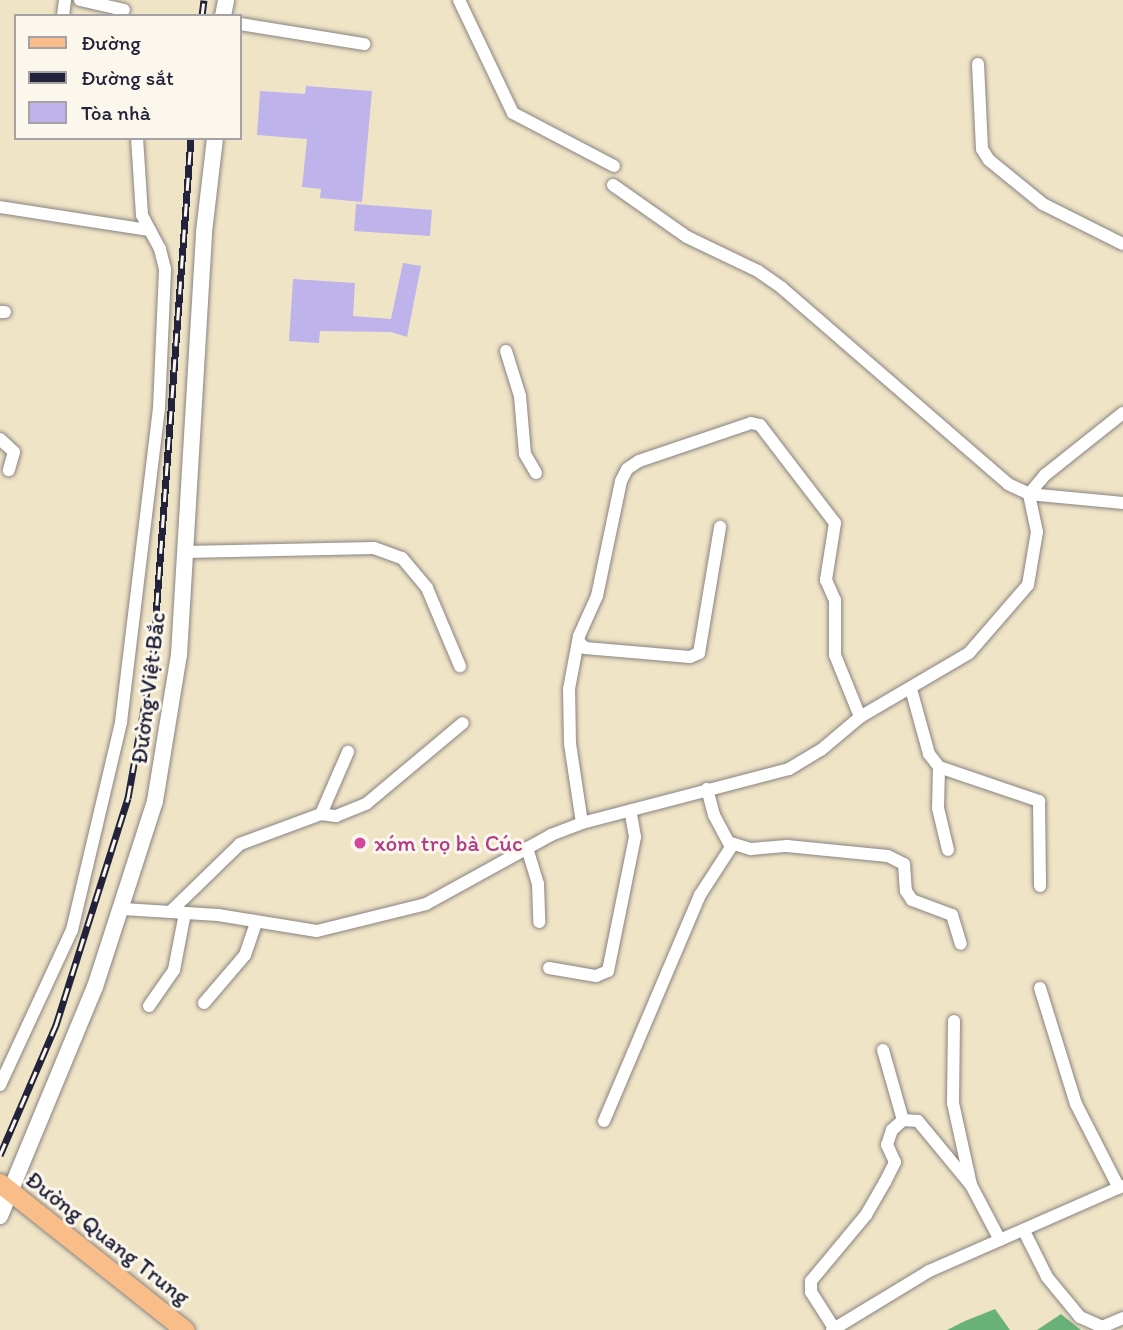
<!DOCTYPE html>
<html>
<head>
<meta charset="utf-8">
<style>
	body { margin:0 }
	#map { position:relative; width:1123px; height:1330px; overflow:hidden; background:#f0e4c6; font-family:Itim,sans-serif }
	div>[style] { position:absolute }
	.forest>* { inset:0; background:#69b178 }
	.building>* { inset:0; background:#bfb3ec }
	.roads { filter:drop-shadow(0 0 2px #898380) drop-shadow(0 0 2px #898380) }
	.minor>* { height:12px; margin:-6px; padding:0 6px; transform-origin:6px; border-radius:6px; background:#fff }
	.tertiary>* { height:16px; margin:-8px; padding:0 8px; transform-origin:8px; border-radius:8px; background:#fff }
	.primary>* { height:19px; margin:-9.5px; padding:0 9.5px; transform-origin:9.5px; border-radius:9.5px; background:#f8bd89 }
	.rail>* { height:7px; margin-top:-3.5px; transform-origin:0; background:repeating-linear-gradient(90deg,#fbf7ec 0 13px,#22223b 0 26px); box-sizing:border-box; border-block:2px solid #22223b }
	.dots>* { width:19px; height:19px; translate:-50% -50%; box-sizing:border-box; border:4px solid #fbf7ec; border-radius:50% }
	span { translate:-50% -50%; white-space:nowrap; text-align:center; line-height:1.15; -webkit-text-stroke:6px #fbf7ec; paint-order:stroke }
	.street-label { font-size:23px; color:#22223b }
	.hotel-label { font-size:23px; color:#b23c85 }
	.left { translate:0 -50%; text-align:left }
	.legend { position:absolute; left:14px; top:14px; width:228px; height:126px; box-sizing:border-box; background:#fbf7ec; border:2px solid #a4a2a5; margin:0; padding:9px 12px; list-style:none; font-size:21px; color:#22223b }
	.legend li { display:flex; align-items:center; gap:14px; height:35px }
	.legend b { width:35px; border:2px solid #a4a2a5 }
</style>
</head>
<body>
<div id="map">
	<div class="forest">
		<div style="clip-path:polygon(995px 1309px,1010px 1330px,947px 1330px,965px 1321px)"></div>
		<div style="clip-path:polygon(1061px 1314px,1081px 1330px,1037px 1330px)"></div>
	</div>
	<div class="building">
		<div style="clip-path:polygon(306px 86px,372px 91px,362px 202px,320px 198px,321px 189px,302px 187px,307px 139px,257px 135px,260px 91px,305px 94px)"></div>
		<div style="clip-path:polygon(356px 204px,432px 210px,430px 236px,354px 231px)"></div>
		<div style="clip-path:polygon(403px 263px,421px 266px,407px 337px,391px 332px,320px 331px,319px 343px,289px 341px,293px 279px,355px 283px,353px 316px,391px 319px)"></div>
	</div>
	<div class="roads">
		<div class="minor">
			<div style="left:80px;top:0;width:45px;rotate:12.8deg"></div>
			<div style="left:459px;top:0;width:125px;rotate:64.5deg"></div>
			<div style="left:513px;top:113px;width:114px;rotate:27.7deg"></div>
			<div style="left:63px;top:16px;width:16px;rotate:-83deg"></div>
			<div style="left:240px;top:24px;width:126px;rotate:9.2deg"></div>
			<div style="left:978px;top:64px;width:85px;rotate:87.3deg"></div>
			<div style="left:982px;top:149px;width:13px;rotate:58deg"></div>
			<div style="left:989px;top:160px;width:70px;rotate:39.2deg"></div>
			<div style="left:1043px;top:204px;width:89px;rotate:26.6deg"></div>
			<div style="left:613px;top:185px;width:90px;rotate:35.1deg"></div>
			<div style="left:687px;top:237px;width:79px;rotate:25.6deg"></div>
			<div style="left:758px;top:271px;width:29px;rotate:35deg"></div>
			<div style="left:782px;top:288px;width:299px;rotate:40.9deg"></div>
			<div style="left:1008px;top:484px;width:23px;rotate:25deg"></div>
			<div style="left:1029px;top:494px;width:94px;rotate:5.5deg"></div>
			<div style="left:0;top:207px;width:150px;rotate:8.8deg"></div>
			<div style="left:0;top:312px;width:5px"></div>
			<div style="left:506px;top:351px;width:47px;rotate:72.7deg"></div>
			<div style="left:520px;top:396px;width:58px;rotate:85.1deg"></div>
			<div style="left:525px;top:454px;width:22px;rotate:60deg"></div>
			<div style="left:0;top:439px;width:19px;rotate:43deg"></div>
			<div style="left:14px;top:452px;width:19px;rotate:106deg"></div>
			<div style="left:185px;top:552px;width:189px;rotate:-1.2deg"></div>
			<div style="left:374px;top:548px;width:30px;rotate:20deg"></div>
			<div style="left:402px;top:558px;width:39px;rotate:50deg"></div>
			<div style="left:427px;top:588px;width:85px;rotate:67.1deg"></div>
			<div style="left:580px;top:643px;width:7px;rotate:45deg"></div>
			<div style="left:585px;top:648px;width:105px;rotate:4.9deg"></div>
			<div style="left:690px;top:657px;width:10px;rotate:-24deg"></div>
			<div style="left:699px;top:653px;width:128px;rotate:-80.5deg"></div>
			<div style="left:911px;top:689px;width:67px;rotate:74.5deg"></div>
			<div style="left:929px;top:754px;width:16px;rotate:52deg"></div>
			<div style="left:939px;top:767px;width:106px;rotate:18.8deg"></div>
			<div style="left:1039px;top:801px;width:85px;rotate:89.3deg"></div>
			<div style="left:939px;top:767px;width:41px;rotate:91.4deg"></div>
			<div style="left:938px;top:808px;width:43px;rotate:76.6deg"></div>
			<div style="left:321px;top:814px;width:15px;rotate:8deg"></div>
			<div style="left:336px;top:816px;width:32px;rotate:-22deg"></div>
			<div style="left:366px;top:804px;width:126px;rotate:-39.9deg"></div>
			<div style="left:582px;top:823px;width:80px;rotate:-98.6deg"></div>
			<div style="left:570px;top:744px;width:55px;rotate:-91deg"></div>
			<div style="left:569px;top:689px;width:54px;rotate:-79.3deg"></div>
			<div style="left:579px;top:636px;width:44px;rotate:-65.8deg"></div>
			<div style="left:597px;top:596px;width:117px;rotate:-78.2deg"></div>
			<div style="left:621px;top:481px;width:13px;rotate:-63deg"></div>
			<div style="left:627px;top:469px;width:14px;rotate:-34deg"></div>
			<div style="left:639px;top:461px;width:118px;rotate:-18.7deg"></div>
			<div style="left:751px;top:423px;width:9px;rotate:13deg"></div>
			<div style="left:760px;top:425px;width:123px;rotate:52.6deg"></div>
			<div style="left:835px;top:523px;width:58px;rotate:99deg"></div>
			<div style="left:826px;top:580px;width:22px;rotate:66deg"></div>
			<div style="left:835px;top:600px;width:55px;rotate:90deg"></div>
			<div style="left:835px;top:655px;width:67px;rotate:68deg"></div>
			<div style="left:731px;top:843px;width:21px;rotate:17deg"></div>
			<div style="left:751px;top:849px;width:36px;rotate:-5deg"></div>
			<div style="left:787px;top:846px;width:101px;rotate:5.7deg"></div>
			<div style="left:888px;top:856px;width:18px;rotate:27deg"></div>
			<div style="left:904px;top:864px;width:27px;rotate:86deg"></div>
			<div style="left:906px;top:891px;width:11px;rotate:56deg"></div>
			<div style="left:912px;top:900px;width:43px;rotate:20.6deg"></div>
			<div style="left:952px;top:915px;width:30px;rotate:73deg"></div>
			<div style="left:527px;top:848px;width:38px;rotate:73deg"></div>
			<div style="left:538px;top:884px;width:38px;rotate:88deg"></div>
			<div style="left:123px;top:909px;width:95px;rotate:3.6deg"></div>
			<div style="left:218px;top:915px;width:100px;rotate:9.2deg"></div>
			<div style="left:317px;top:931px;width:112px;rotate:-13.9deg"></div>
			<div style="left:426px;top:904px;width:143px;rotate:-28.9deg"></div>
			<div style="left:551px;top:835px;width:33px;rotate:-21deg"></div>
			<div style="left:582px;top:823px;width:214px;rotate:-14.6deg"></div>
			<div style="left:789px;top:769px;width:37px;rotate:-31deg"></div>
			<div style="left:821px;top:750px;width:51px;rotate:-40.2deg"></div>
			<div style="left:860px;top:717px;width:126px;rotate:-30.4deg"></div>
			<div style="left:969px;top:653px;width:90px;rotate:-49.1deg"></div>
			<div style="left:1028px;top:585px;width:54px;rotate:-80.4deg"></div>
			<div style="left:1037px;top:532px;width:39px;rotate:-102deg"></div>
			<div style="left:1029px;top:494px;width:25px;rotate:-50deg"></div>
			<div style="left:1045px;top:475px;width:100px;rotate:-38.5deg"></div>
			<div style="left:170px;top:912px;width:98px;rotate:-44.2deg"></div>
			<div style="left:240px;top:844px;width:86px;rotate:-20.3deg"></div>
			<div style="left:321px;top:814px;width:68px;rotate:-66.5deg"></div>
			<div style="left:549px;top:968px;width:48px;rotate:9.7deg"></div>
			<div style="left:596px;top:976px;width:13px;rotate:-23deg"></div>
			<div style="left:608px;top:971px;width:137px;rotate:-78.6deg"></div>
			<div style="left:635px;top:837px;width:27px;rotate:-100deg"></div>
			<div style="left:1040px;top:988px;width:121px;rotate:72.8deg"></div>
			<div style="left:1076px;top:1104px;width:94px;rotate:62.9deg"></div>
			<div style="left:204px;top:1003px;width:63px;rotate:-49.5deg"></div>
			<div style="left:245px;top:955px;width:34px;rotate:-71deg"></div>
			<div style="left:149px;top:1006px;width:44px;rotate:-55.2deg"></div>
			<div style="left:174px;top:970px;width:58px;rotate:-79.1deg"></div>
			<div style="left:954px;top:1021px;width:82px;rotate:90.7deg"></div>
			<div style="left:953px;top:1103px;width:84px;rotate:77.6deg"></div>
			<div style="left:971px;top:1185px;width:62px;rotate:62.2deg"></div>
			<div style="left:883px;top:1050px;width:73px;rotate:74.1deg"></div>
			<div style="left:0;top:1085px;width:171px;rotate:-65.1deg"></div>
			<div style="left:72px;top:930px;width:214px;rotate:-76.7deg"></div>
			<div style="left:121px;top:722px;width:316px;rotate:-83.1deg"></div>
			<div style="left:159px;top:408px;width:139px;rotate:-87.5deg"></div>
			<div style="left:165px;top:269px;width:21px;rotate:-104deg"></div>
			<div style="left:160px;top:249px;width:38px;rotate:-118deg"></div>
			<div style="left:142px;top:215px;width:77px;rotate:-93.7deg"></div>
			<div style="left:604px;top:1121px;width:246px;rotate:-67deg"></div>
			<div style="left:700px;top:895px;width:57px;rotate:-57.1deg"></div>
			<div style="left:731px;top:847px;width:36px;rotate:-118deg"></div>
			<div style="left:714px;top:815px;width:27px;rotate:-105deg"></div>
			<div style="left:1024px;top:1231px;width:51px;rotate:63.4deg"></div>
			<div style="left:1047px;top:1277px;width:52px;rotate:50.5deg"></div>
			<div style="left:1080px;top:1317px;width:24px;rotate:24deg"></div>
			<div style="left:1102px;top:1327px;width:23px;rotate:-23deg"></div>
			<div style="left:834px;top:1328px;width:43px;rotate:-122.6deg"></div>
			<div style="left:811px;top:1292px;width:11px;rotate:-90deg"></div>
			<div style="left:811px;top:1281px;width:86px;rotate:-50.2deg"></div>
			<div style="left:866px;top:1215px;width:38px;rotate:-60deg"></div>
			<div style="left:885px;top:1182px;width:22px;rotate:-63deg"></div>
			<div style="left:895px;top:1162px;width:19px;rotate:-115deg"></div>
			<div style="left:887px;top:1145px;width:16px;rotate:-72deg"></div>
			<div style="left:892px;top:1130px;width:15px;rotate:-42deg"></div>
			<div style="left:903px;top:1120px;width:15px;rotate:4deg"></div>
			<div style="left:918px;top:1121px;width:83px;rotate:50.4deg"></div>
			<div style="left:832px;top:1330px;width:114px;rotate:-31.3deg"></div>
			<div style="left:929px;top:1271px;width:212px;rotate:-23.7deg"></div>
		</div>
		<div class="tertiary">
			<div style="left:223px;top:16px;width:16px;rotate:-79deg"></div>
			<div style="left:0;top:1216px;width:248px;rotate:-67.5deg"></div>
			<div style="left:95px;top:987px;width:195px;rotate:-72.1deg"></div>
			<div style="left:155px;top:801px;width:148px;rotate:-80.7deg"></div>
			<div style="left:179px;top:655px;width:424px;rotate:-86.6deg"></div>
			<div style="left:204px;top:232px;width:95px;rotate:-83.3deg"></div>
		</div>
		<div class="primary">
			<div style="left:0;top:1183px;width:236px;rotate:38.5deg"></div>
		</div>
	</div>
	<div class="rail">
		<div style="left:202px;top:16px;width:16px;rotate:-83deg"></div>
		<div style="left:0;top:1155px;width:142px;rotate:-66.7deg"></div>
		<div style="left:56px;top:1025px;width:238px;rotate:-72.4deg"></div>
		<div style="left:128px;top:798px;width:143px;rotate:-79.9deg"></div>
		<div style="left:153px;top:657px;width:520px;rotate:-85.81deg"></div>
	</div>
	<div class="dots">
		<div style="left:360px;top:843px;background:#d1479c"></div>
	</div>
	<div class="street-label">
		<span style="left:148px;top:688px;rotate:-83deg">Đường Việt Bắc</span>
		<span style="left:108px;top:1238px;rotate:38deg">Đường Quang Trung</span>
	</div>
	<div class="hotel-label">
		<span class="left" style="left:374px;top:843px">xóm trọ bà Cúc</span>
	</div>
	<ul class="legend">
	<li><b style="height:9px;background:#f8bd89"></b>Đường</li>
	<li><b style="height:9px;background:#22223b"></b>Đường sắt</li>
	<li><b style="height:19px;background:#bfb3ec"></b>Tòa nhà</li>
	</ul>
</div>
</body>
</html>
